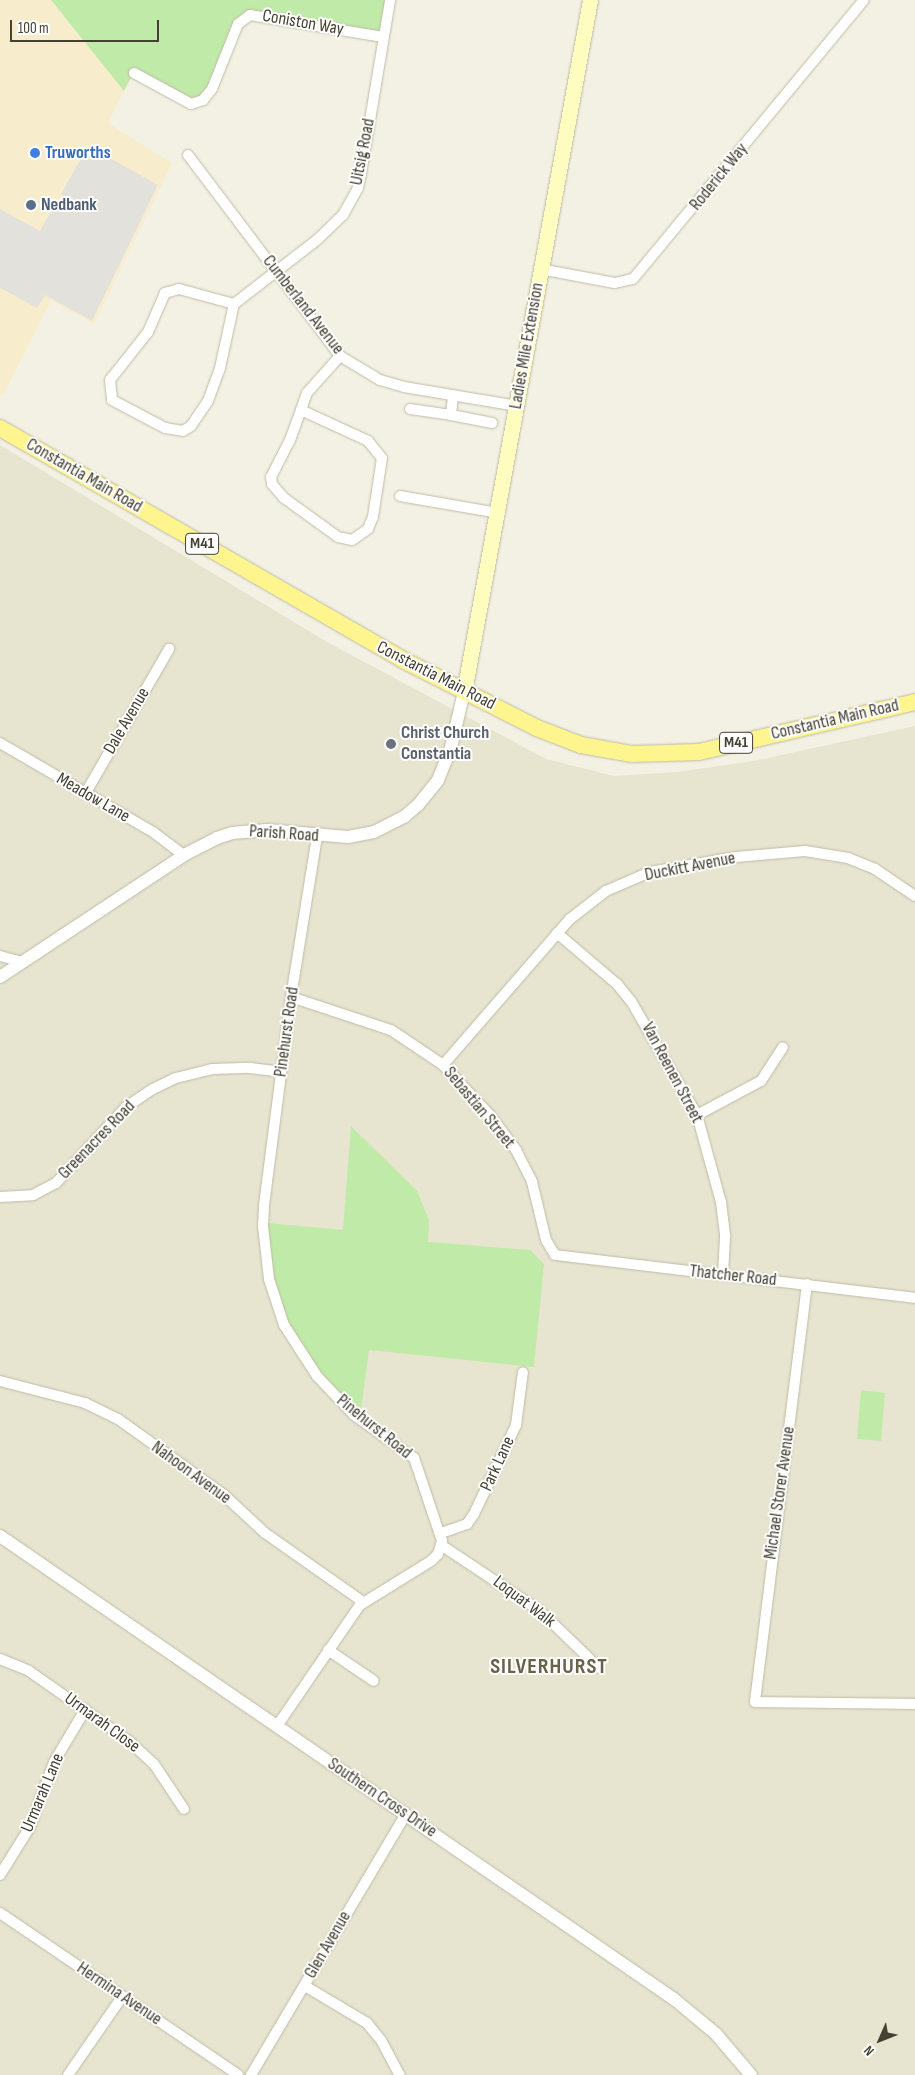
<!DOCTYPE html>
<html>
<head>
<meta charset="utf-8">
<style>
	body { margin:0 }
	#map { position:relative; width:915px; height:2075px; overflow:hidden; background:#f3f1e3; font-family:"Sofia Sans Condensed",sans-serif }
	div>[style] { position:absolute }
	.residential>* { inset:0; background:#e7e4d0 }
	.commercial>* { inset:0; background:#f7edcc }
	.green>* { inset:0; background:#c0eaa8 }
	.parking>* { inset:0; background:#e3e1dc }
	.roads { filter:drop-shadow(0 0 1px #bfbba5) drop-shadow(0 0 1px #bfbba5) }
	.minor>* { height:10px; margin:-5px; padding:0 5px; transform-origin:5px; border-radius:5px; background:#fff }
	.tertiary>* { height:12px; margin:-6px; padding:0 6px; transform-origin:6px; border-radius:6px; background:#fff }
	.secondary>* { height:15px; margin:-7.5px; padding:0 7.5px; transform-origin:7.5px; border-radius:7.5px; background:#fffcc0 }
	.primary>* { height:16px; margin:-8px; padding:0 8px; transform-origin:8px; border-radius:8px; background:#fff58f }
	.dots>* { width:14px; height:14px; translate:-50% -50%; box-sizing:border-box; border:2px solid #fff; border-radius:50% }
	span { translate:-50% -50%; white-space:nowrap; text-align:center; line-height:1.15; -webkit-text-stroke:4px #fff; paint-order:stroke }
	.shield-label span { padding:1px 4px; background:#fff; border:1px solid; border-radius:4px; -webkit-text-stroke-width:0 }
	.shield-label { font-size:16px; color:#454133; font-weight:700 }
	.street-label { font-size:18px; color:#454133 }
	.shop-label { font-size:18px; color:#366cbe; font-weight:700 }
	.left { translate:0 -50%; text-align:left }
	.service-label { font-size:18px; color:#4e5e75; font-weight:700 }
	.worship-label { font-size:18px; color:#5b616d; font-weight:700 }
	.district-label { font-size:22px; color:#686249; font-weight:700; letter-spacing:1px }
	.north { position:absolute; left:855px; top:2015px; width:50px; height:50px; -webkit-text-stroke:4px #fff; paint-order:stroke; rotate:226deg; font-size:14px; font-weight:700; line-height:20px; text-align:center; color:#454133 }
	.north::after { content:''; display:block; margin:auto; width:18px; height:22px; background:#454133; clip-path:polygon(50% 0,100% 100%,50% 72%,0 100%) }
	.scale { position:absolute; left:10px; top:20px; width:149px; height:22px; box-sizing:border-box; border:2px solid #454133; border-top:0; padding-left:6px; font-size:15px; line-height:18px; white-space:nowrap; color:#454133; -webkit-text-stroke:4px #fff; paint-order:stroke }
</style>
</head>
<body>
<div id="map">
	<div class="residential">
		<div style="clip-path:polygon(0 445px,327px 642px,546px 759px,614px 776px,677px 772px,754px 761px,915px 726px,915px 2075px,0 2075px)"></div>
	</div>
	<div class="commercial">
		<div style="clip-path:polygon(0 0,51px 0,124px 91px,108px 123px,172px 163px,94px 324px,51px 301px,3px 396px,0 395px)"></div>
	</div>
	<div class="green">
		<div style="clip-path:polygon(51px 0,389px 0,383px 37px,246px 17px,212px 89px,198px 103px,133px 74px,124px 91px)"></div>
		<div style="clip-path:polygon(351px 1126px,417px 1191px,429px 1220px,428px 1242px,530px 1250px,544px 1264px,534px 1367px,369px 1350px,360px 1417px,319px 1375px,288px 1324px,272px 1278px,266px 1223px,343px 1230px)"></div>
		<div style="clip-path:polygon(861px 1390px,885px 1393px,881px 1441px,857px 1439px)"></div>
	</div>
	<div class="parking">
		<div style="clip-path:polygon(101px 153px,158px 185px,92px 321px,45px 295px,37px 308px,0 288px,0 209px,40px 231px,53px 208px,60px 212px,68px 199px,61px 194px,80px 160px)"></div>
	</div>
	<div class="roads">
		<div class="minor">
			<div style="left:134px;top:73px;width:65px;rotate:28.5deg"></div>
			<div style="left:191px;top:104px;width:13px;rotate:-18deg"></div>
			<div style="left:203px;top:100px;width:14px;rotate:-51deg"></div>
			<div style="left:212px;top:89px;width:70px;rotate:-68.2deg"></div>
			<div style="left:238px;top:24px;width:15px;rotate:-37deg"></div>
			<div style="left:250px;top:15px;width:135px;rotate:9.4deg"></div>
			<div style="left:188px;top:155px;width:252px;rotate:52.9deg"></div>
			<div style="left:340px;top:356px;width:47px;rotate:31deg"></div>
			<div style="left:380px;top:380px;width:25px;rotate:16deg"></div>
			<div style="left:404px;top:387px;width:115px;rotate:9.5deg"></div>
			<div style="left:540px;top:269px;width:76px;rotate:10.6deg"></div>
			<div style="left:615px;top:283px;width:18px;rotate:-13deg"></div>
			<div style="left:633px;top:279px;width:362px;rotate:-50.4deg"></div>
			<div style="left:234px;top:304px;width:57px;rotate:-164.7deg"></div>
			<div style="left:179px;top:289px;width:15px;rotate:164deg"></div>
			<div style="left:165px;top:293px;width:43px;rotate:113.6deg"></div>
			<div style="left:148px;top:332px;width:61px;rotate:128.4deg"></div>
			<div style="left:110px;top:380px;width:20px;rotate:84deg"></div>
			<div style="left:112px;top:400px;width:60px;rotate:27.8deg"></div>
			<div style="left:165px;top:428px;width:18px;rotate:9deg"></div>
			<div style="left:183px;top:431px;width:9px;rotate:-32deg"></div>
			<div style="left:191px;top:426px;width:30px;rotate:-56deg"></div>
			<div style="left:208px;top:401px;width:35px;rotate:-70deg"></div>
			<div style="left:220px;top:368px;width:66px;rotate:-77.7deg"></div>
			<div style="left:234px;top:304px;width:106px;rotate:-37.7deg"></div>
			<div style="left:318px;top:239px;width:35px;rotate:-44deg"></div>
			<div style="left:343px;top:215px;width:31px;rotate:-61deg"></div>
			<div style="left:358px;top:188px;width:14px;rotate:-78deg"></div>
			<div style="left:361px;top:174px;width:176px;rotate:-80.5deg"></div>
			<div style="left:410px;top:409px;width:41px;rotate:8.3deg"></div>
			<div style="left:451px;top:415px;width:20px;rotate:-84deg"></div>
			<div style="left:301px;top:410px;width:74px;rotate:24.8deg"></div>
			<div style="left:368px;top:441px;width:22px;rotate:51deg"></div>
			<div style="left:382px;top:458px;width:60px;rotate:98.7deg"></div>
			<div style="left:373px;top:517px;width:13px;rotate:113deg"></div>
			<div style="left:368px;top:529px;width:19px;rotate:145deg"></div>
			<div style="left:352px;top:540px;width:14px;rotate:-168deg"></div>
			<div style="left:338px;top:537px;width:67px;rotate:-144.2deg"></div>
			<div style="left:284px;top:498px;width:18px;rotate:-131deg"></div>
			<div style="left:272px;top:484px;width:7px;rotate:-98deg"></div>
			<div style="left:271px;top:477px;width:42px;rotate:-62.8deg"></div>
			<div style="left:290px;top:440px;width:32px;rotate:-70deg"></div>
			<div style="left:301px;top:410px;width:18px;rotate:-71deg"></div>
			<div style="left:307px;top:393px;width:50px;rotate:-48.3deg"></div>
			<div style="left:451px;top:415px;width:42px;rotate:11deg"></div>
			<div style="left:400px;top:496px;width:99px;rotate:9.8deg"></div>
			<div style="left:0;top:743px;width:177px;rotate:30.2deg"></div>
			<div style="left:153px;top:832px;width:39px;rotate:37deg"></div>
			<div style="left:85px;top:794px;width:168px;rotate:-59.9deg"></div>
			<div style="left:557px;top:933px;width:79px;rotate:40.4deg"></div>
			<div style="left:617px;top:984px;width:22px;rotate:51deg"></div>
			<div style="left:631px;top:1001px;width:132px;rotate:59.9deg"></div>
			<div style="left:697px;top:1115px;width:90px;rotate:74.6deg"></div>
			<div style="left:721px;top:1202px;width:35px;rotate:83deg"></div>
			<div style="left:725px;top:1237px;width:38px;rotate:93deg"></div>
			<div style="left:0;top:956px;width:24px;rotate:15deg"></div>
			<div style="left:291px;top:997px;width:105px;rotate:18.3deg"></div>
			<div style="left:391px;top:1030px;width:63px;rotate:33.9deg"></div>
			<div style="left:443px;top:1065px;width:69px;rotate:46.8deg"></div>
			<div style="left:490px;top:1115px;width:44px;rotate:53.4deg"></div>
			<div style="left:516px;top:1150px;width:36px;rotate:63deg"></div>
			<div style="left:532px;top:1182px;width:60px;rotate:76.4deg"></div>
			<div style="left:546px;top:1240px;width:17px;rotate:59deg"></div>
			<div style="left:555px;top:1255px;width:363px;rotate:6.8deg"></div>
			<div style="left:443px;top:1065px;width:194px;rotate:-49deg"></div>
			<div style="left:570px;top:919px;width:46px;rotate:-37.9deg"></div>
			<div style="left:606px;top:891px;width:48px;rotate:-23.4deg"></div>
			<div style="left:650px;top:872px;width:87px;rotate:-9.9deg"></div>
			<div style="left:736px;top:857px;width:69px;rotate:-5deg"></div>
			<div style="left:805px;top:851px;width:44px;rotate:9.2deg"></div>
			<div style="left:848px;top:858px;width:29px;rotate:22deg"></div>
			<div style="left:875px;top:869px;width:48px;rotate:34deg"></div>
			<div style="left:697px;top:1115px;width:72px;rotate:-28deg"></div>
			<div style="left:761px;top:1081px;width:40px;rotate:-57.1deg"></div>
			<div style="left:0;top:1197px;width:33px;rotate:-3deg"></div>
			<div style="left:33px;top:1195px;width:26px;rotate:-28deg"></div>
			<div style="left:56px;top:1183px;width:103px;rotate:-47.4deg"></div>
			<div style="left:126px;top:1107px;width:32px;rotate:-34deg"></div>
			<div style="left:153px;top:1089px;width:25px;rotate:-26deg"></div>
			<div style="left:176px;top:1078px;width:37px;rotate:-14deg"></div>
			<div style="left:212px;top:1069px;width:38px;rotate:-2deg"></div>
			<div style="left:250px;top:1068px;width:31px;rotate:7deg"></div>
			<div style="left:807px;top:1284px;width:421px;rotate:97.1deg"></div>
			<div style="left:755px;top:1702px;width:160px;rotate:0.7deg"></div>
			<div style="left:0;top:1381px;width:88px;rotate:14.5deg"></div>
			<div style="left:85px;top:1403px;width:37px;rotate:26deg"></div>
			<div style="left:118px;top:1419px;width:130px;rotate:35.6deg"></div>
			<div style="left:224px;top:1495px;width:56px;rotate:42.8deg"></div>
			<div style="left:265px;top:1533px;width:120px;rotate:35.1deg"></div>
			<div style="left:441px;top:1533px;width:28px;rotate:-19deg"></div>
			<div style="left:467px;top:1524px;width:12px;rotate:-55deg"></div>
			<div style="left:474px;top:1514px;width:98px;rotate:-64.7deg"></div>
			<div style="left:516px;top:1425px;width:53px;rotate:-82.5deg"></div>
			<div style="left:441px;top:1545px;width:118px;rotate:33.6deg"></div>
			<div style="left:539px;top:1610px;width:83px;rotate:44deg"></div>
			<div style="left:328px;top:1650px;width:55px;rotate:34deg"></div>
			<div style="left:0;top:1659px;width:31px;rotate:22deg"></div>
			<div style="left:29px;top:1671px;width:122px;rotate:35deg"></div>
			<div style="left:129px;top:1741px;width:34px;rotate:43deg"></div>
			<div style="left:154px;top:1764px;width:54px;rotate:56.3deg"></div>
			<div style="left:277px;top:1726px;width:147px;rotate:-55.6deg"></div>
			<div style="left:360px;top:1605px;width:84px;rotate:-31.8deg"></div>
			<div style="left:431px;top:1561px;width:10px;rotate:-45deg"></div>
			<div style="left:438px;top:1554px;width:14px;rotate:-73deg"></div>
			<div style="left:442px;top:1541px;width:88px;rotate:-108.6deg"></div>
			<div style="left:414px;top:1458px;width:74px;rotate:-144.4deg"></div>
			<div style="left:354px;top:1415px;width:54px;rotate:-133.5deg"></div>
			<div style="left:317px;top:1376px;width:61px;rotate:-122.9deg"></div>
			<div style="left:284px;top:1325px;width:48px;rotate:-108.1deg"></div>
			<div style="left:269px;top:1279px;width:53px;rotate:-96.5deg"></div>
			<div style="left:263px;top:1226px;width:21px;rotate:-87deg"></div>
			<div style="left:264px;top:1205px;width:210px;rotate:-82.6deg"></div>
			<div style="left:291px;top:997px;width:163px;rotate:-80.8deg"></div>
			<div style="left:0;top:1875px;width:57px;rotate:-58deg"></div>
			<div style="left:30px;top:1827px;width:69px;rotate:-69.7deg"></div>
			<div style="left:54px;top:1762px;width:61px;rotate:-59.2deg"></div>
			<div style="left:0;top:1913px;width:288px;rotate:34.2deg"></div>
			<div style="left:305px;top:1986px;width:72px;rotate:30.8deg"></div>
			<div style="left:367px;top:2023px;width:22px;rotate:51deg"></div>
			<div style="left:381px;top:2040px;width:40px;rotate:62deg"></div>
			<div style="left:68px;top:2075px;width:95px;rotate:-55.3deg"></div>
			<div style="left:251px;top:2075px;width:304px;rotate:-59.3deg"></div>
		</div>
		<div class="tertiary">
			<div style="left:0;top:977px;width:221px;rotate:-33.5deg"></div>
			<div style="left:184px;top:855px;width:37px;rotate:-27deg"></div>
			<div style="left:217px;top:838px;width:16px;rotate:-18deg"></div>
			<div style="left:232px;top:833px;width:35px;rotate:-5deg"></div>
			<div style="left:267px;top:830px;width:81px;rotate:4.9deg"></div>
			<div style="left:348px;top:837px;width:26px;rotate:-11deg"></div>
			<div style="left:374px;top:832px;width:34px;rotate:-27deg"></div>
			<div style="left:404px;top:817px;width:18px;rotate:-41deg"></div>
			<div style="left:418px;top:805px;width:32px;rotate:-51deg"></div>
			<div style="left:438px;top:780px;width:35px;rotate:-68deg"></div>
			<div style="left:451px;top:747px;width:57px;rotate:-76.7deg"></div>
			<div style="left:0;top:1536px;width:818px;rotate:34.49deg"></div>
			<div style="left:674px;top:1999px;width:55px;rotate:39.8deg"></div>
			<div style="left:716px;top:2034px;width:54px;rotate:49.5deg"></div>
		</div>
		<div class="secondary">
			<div style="left:464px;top:692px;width:703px;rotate:-79.68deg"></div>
		</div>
		<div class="primary">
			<div style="left:0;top:428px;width:465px;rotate:29.9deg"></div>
			<div style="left:403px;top:660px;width:150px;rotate:26.9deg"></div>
			<div style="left:537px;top:728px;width:47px;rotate:21.1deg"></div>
			<div style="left:581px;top:745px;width:52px;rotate:10deg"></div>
			<div style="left:632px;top:754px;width:67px;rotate:-1.7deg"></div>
			<div style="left:699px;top:752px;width:222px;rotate:-13deg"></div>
		</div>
	</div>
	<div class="dots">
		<div style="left:35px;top:153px;background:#3f7fe0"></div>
		<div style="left:31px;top:205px;background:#5c6f8a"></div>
		<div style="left:391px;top:744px;background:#6b7280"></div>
	</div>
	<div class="shield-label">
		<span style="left:202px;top:544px">M41</span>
		<span style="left:736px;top:743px">M41</span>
	</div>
	<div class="street-label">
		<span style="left:303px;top:23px;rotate:10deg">Coniston Way</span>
		<span style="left:363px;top:152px;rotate:-79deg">Uitsig Road</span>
		<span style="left:719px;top:177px;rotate:-51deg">Roderick Way</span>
		<span style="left:303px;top:305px;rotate:52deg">Cumberland Avenue</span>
		<span style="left:527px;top:346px;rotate:-80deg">Ladies Mile Extension</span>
		<span style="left:84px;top:476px;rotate:30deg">Constantia Main Road</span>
		<span style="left:436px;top:676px;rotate:27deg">Constantia Main Road</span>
		<span style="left:835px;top:720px;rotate:-13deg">Constantia Main Road</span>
		<span style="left:127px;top:721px;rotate:-60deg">Dale Avenue</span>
		<span style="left:93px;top:798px;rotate:30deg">Meadow Lane</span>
		<span style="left:284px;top:834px;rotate:4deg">Parish Road</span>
		<span style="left:690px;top:867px;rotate:-11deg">Duckitt Avenue</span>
		<span style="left:287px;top:1032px;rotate:-82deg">Pinehurst Road</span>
		<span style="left:672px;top:1073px;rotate:62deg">Van Reenen Street</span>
		<span style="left:479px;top:1108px;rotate:50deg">Sebastian Street</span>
		<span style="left:97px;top:1140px;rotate:-46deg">Greenacres Road</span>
		<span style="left:733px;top:1276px;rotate:6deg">Thatcher Road</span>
		<span style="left:374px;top:1427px;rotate:39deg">Pinehurst Road</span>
		<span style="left:498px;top:1464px;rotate:-65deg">Park Lane</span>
		<span style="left:191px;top:1473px;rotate:36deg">Nahoon Avenue</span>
		<span style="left:780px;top:1493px;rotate:-82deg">Michael Storer Avenue</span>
		<span style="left:524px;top:1602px;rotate:37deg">Loquat Walk</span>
		<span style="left:102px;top:1723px;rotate:36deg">Urmarah Close</span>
		<span style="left:43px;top:1793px;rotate:-67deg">Urmarah Lane</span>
		<span style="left:382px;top:1798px;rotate:34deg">Southern Cross Drive</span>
		<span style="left:328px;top:1945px;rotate:-60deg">Glen Avenue</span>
		<span style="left:119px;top:1994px;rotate:34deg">Hermina Avenue</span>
	</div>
	<div class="shop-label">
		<span class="left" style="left:45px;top:153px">Truworths</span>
	</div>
	<div class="service-label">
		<span class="left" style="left:41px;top:205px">Nedbank</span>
	</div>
	<div class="worship-label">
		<span class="left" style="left:401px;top:744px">Christ Church<br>Constantia</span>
	</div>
	<div class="district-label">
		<span style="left:549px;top:1667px">SILVERHURST</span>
	</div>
	<div class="north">N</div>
	<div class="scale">100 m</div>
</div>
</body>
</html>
